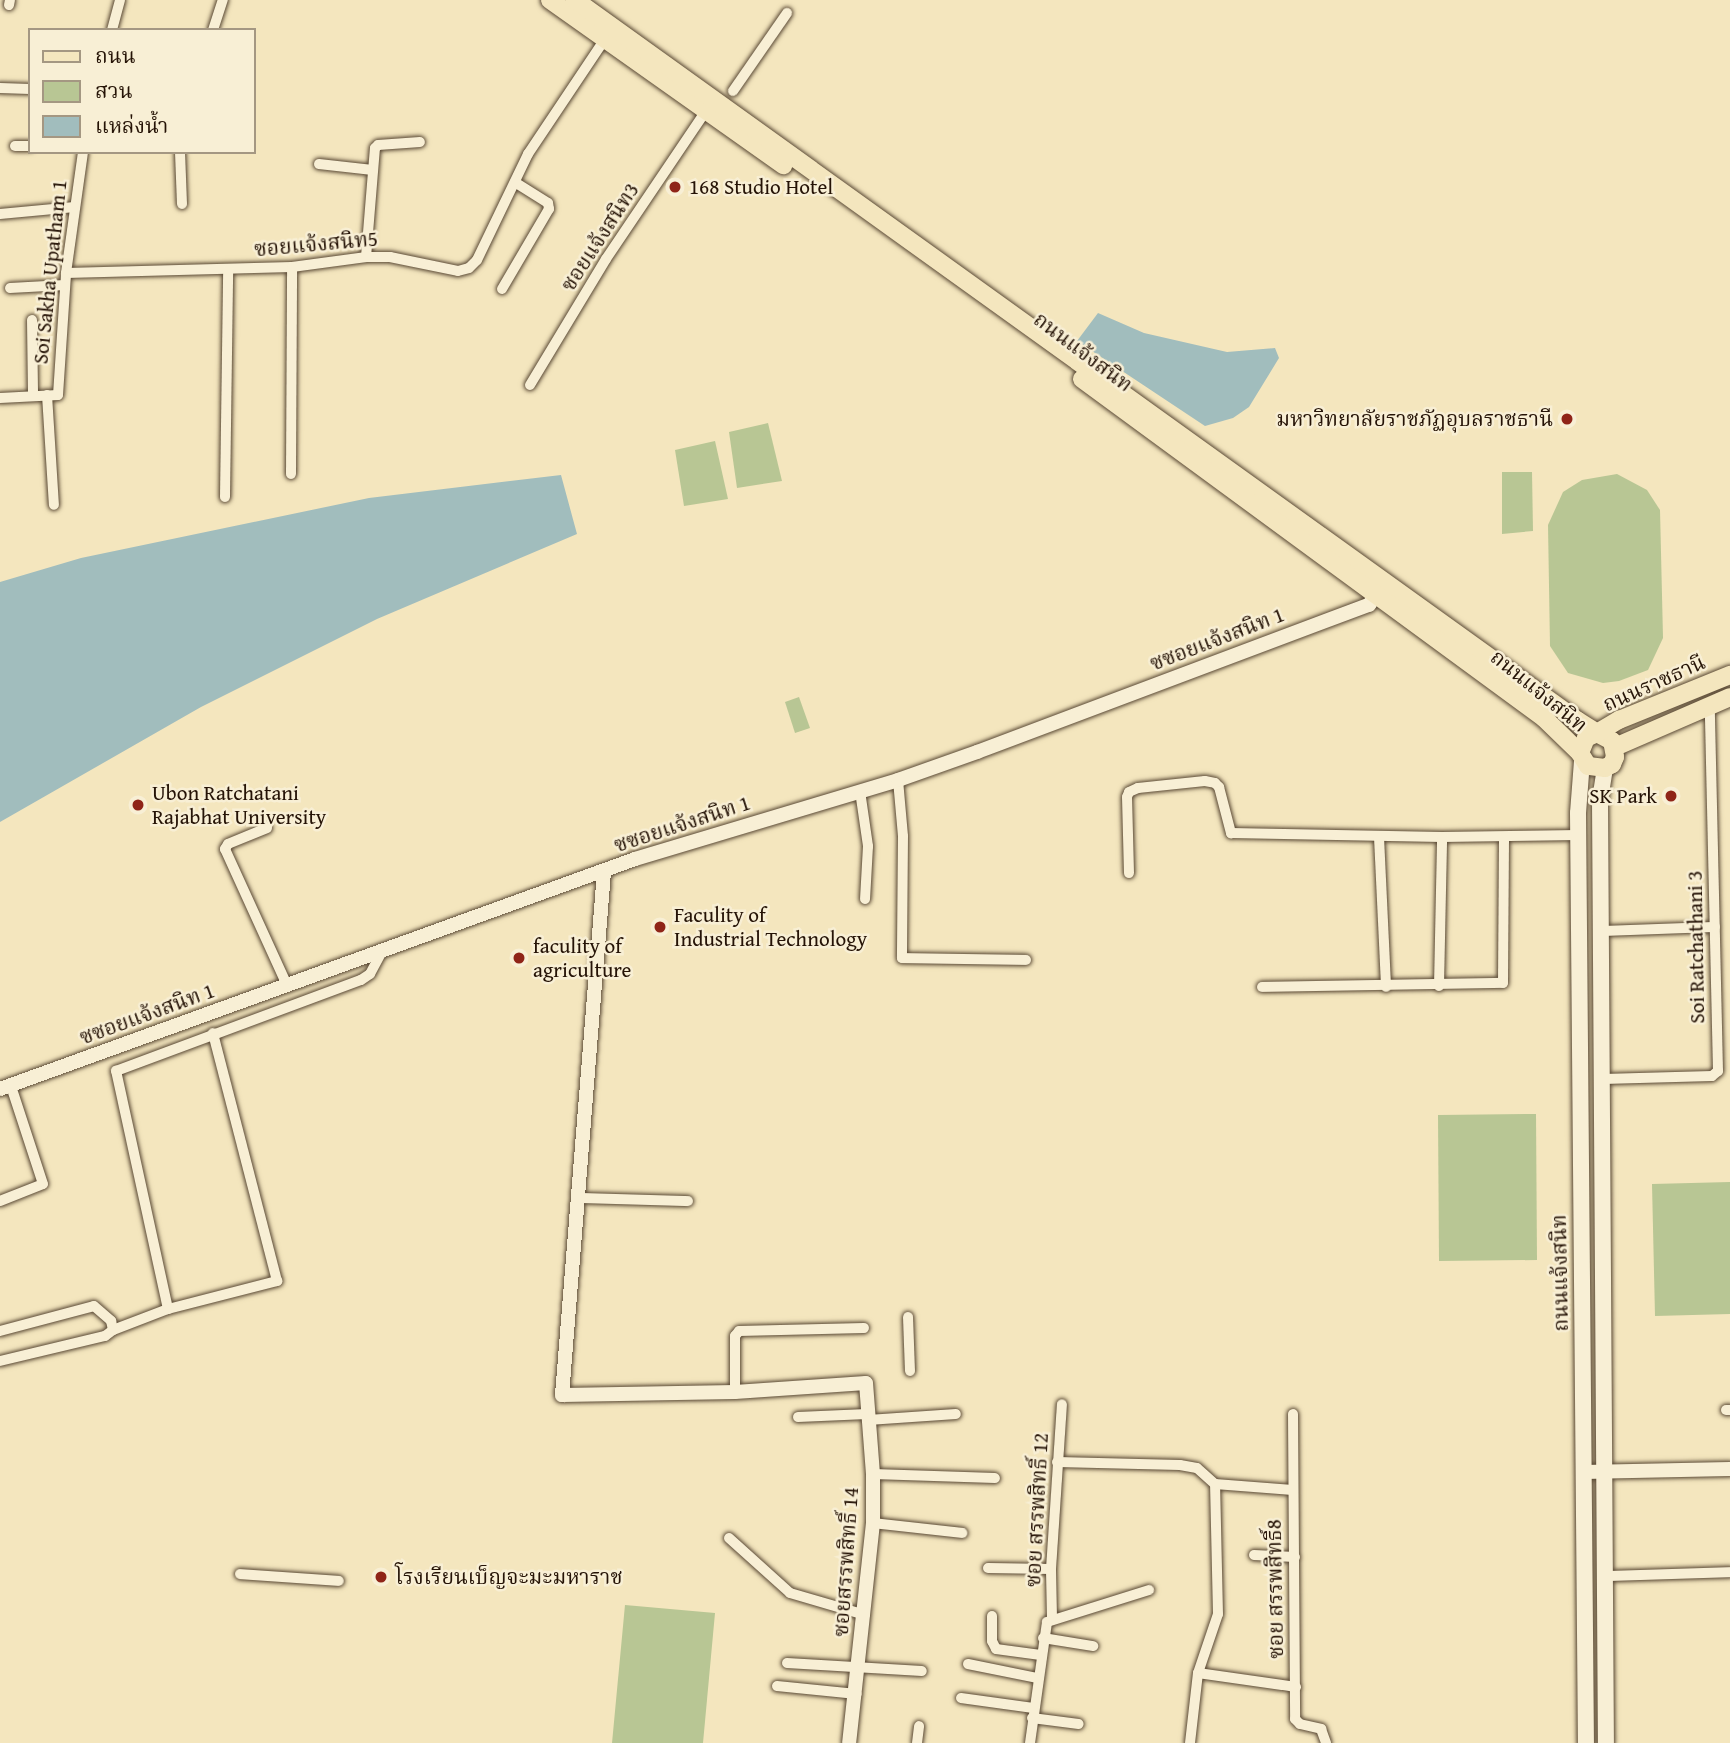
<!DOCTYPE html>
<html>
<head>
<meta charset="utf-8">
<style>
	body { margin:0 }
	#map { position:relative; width:1730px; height:1743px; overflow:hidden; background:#f4e6be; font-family:"Gentium Book Plus","Noto Serif Thai",serif }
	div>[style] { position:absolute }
	.green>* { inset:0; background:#b8c694 }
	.water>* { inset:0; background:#a1bdbd }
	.roads { filter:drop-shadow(0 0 2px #594834) drop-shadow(0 0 2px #594834) }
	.minor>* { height:10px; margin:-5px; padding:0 5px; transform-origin:5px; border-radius:5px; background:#f8efd5 }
	.tertiary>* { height:14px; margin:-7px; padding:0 7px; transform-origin:7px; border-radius:7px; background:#f8efd5 }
	.secondary>* { height:16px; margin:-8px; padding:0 8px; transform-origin:8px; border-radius:8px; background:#f8efd5 }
	.primary>* { height:18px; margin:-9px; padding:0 9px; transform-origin:9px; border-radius:9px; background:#f4e6be }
	.dots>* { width:19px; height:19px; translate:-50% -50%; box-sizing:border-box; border:4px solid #f8efd5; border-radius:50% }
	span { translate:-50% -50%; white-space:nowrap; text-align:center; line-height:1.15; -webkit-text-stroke:5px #f8efd5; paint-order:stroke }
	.poi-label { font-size:21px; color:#251306 }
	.left { translate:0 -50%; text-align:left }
	.right { translate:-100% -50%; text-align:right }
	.street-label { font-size:21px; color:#251306 }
	.legend { position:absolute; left:28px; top:28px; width:228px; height:126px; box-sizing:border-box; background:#f8efd5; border:2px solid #a49782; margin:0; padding:9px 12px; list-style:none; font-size:21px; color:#251306 }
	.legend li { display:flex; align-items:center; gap:14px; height:35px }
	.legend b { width:35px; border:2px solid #a49782 }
</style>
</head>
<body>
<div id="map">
	<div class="green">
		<div style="clip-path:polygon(768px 423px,782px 481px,737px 488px,729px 432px)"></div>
		<div style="clip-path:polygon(715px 441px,728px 499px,684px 506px,675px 450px)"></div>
		<div style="clip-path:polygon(1502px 472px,1532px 472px,1533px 531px,1502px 534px)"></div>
		<div style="clip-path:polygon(1617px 474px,1647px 490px,1660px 510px,1663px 638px,1648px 670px,1619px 681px,1603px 683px,1568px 673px,1550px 646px,1548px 525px,1563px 492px,1582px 480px)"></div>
		<div style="clip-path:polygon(799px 697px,810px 728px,795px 733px,785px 702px)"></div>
		<div style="clip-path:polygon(1536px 1114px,1537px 1260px,1439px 1261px,1438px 1115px)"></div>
		<div style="clip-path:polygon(1730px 1182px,1730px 1314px,1655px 1316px,1652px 1184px)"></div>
		<div style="clip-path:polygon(625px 1605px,715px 1613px,703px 1743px,612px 1743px)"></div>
	</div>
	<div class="water">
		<div style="clip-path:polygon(1098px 313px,1144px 333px,1227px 352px,1275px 348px,1279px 358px,1249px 407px,1233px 418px,1205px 426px,1077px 341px)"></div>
		<div style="clip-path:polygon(561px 475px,577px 534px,377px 619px,201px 707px,0 822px,0 582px,81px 558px,369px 498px)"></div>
	</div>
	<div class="roads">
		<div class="minor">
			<div style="left:9px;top:5px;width:5px;rotate:-79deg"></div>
			<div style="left:112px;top:30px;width:31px;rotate:-75deg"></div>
			<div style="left:213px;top:30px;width:32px;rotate:-72deg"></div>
			<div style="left:0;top:88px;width:30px;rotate:2deg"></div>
			<div style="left:733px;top:91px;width:95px;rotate:-55.3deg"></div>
			<div style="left:15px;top:146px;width:15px"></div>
			<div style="left:180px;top:152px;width:52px;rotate:87.8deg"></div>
			<div style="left:319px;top:164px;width:54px;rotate:6.3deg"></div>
			<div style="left:0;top:214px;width:75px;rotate:-5.3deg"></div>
			<div style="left:366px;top:257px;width:109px;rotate:-85.3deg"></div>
			<div style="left:375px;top:148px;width:4px;rotate:-45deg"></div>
			<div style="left:378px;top:145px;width:42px;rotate:-4.1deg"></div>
			<div style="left:66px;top:273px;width:226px;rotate:-1.5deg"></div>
			<div style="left:292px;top:267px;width:75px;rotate:-7.7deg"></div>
			<div style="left:366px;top:257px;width:24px"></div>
			<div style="left:390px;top:257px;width:69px;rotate:11.6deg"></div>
			<div style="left:458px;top:271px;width:11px;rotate:-15deg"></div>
			<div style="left:469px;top:268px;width:11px;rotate:-45deg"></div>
			<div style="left:477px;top:260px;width:118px;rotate:-64.3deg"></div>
			<div style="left:528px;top:154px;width:138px;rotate:-56.2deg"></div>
			<div style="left:10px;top:288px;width:55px;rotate:-3.1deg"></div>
			<div style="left:502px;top:289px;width:93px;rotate:-59.6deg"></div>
			<div style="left:549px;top:209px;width:6px;rotate:-99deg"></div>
			<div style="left:548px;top:203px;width:39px;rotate:-148deg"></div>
			<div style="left:32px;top:320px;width:76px;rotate:89.2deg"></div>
			<div style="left:530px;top:385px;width:147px;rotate:-58.9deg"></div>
			<div style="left:606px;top:259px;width:177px;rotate:-56deg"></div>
			<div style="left:47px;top:395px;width:110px;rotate:86.4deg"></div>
			<div style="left:0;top:398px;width:58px;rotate:-3deg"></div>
			<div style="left:58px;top:395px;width:122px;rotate:-86.2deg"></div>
			<div style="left:66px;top:273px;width:122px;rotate:-82deg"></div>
			<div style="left:291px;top:474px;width:207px;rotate:-89.7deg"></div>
			<div style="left:225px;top:497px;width:228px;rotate:-89.2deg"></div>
			<div style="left:898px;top:780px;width:56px;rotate:84.9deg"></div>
			<div style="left:903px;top:836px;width:122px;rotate:90.5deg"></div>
			<div style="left:902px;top:958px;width:124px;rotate:0.9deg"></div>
			<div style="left:860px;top:791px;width:56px;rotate:81.7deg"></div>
			<div style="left:868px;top:846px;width:53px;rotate:93.2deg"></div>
			<div style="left:267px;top:828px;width:42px;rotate:157.7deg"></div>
			<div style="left:228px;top:844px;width:6px;rotate:121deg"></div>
			<div style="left:225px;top:849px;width:149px;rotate:65.5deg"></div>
			<div style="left:1379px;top:837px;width:150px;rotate:87.3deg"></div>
			<div style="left:1129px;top:873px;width:76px;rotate:-91.5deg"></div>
			<div style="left:1127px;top:797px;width:5px;rotate:-68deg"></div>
			<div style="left:1129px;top:792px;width:10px;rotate:-24deg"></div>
			<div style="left:1138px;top:788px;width:67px;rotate:-6deg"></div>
			<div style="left:1205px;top:781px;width:10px;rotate:11deg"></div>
			<div style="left:1215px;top:783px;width:6px;rotate:45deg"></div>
			<div style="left:1219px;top:787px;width:48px;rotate:75.4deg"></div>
			<div style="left:1231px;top:833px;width:211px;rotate:1.1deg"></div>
			<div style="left:1442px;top:837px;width:136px;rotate:-0.8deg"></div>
			<div style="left:1601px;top:931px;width:114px;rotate:-2deg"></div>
			<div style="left:1439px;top:986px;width:149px;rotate:-88.8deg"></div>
			<div style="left:1262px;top:987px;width:241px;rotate:-1deg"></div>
			<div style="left:1503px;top:983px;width:146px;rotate:-89.6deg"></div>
			<div style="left:1603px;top:1079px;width:109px;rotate:-1.6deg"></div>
			<div style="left:1712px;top:1076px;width:8px;rotate:-40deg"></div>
			<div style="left:1718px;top:1071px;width:366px;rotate:-91.3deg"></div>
			<div style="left:578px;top:1198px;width:110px;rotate:1.6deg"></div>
			<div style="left:0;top:1201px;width:46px;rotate:-21.6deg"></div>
			<div style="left:43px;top:1184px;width:103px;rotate:-108.1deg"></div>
			<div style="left:168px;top:1309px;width:244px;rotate:-102.3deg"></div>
			<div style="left:116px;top:1071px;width:261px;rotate:-20.4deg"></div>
			<div style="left:361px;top:980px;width:11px;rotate:-34deg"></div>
			<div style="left:370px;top:974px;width:27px;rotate:-62deg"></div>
			<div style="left:908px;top:1317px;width:54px;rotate:87.9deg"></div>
			<div style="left:0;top:1331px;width:97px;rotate:-14.9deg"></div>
			<div style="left:94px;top:1306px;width:23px;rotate:41deg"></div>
			<div style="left:111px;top:1321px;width:9px;rotate:77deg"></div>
			<div style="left:113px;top:1330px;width:59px;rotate:-20.9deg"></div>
			<div style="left:168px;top:1309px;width:113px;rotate:-14.4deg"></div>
			<div style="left:277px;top:1281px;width:256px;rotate:-104.5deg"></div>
			<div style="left:0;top:1361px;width:108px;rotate:-13.4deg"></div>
			<div style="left:105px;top:1336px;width:10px;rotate:-37deg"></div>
			<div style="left:735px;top:1392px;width:56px;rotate:-90deg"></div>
			<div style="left:735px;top:1336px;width:6px;rotate:-51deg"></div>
			<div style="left:739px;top:1331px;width:125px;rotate:-1.4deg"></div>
			<div style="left:1726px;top:1410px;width:4px"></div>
			<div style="left:1293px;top:1414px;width:305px;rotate:89.6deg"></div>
			<div style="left:1295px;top:1719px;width:7px;rotate:45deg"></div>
			<div style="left:1300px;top:1724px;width:22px;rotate:13deg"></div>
			<div style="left:1321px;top:1729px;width:15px;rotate:70deg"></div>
			<div style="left:798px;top:1417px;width:69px;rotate:-2.5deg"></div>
			<div style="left:868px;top:1420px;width:88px;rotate:-3.9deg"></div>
			<div style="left:1057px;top:1462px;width:123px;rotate:1.4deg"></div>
			<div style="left:1180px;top:1465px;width:17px;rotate:10deg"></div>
			<div style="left:1197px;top:1468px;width:24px;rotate:42deg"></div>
			<div style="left:1215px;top:1484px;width:78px;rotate:4.4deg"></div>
			<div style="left:873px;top:1474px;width:122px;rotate:1.9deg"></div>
			<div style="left:873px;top:1523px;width:90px;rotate:6.4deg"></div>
			<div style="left:729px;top:1538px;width:82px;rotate:42deg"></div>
			<div style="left:790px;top:1593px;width:78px;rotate:16.3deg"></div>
			<div style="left:1254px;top:1555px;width:41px;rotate:2.8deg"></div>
			<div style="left:988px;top:1568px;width:63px;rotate:0.9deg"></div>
			<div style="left:240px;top:1574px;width:99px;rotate:4deg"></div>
			<div style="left:1606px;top:1576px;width:124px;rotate:-1.8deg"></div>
			<div style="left:992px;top:1616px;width:25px;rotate:90deg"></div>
			<div style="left:992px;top:1641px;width:9px;rotate:63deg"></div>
			<div style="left:996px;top:1649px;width:45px;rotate:7.6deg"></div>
			<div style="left:1052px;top:1618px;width:49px;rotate:-91.2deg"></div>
			<div style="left:1051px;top:1569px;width:165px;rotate:-86.2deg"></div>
			<div style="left:1043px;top:1638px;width:51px;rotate:9.1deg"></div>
			<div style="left:787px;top:1663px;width:135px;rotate:3.4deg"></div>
			<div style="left:968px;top:1664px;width:70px;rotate:11.5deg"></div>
			<div style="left:1198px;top:1673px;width:99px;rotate:8.1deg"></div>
			<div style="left:777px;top:1686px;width:80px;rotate:5.7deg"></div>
			<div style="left:961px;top:1698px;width:73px;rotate:7.9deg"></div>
			<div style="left:1032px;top:1718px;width:47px;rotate:7.3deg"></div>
			<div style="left:917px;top:1743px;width:17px;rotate:-83deg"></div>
			<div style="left:1030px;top:1743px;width:122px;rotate:-82deg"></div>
			<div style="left:1047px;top:1622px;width:107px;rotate:-17.4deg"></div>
			<div style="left:1190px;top:1743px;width:70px;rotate:-83.5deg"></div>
			<div style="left:1198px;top:1673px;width:62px;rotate:-71.3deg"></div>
			<div style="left:1218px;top:1614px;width:130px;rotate:-91.3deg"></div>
		</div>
		<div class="tertiary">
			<div style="left:604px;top:872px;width:525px;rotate:94.59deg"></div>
			<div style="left:562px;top:1395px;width:173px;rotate:-1deg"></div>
			<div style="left:735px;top:1392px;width:131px;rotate:-3.9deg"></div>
			<div style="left:866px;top:1383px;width:91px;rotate:85.6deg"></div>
			<div style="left:873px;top:1474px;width:49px;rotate:90deg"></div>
			<div style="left:873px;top:1523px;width:221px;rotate:96.2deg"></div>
			<div style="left:0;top:1089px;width:675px;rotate:-19.91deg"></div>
			<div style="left:635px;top:859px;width:275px;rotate:-16.7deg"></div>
			<div style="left:898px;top:780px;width:84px;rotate:-19.5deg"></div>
			<div style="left:977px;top:752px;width:419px;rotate:-20.6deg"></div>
			<div style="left:1369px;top:605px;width:11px;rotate:-56deg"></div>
			<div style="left:1584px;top:1472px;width:146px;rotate:-1.2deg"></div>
		</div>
		<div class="secondary">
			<div style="left:1582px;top:761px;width:52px;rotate:94.4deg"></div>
			<div style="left:1578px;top:813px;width:930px;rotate:89.51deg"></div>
			<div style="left:1605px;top:768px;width:32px;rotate:99deg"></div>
			<div style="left:1600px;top:800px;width:943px;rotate:89.64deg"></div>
		</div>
		<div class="primary">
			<div style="left:550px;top:0;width:286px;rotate:35.3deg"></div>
			<div style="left:575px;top:0;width:1235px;rotate:35.71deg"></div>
			<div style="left:1578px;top:721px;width:22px;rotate:32deg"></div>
			<div style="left:1597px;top:733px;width:17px;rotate:28deg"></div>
			<div style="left:1612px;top:741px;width:16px;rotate:79deg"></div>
			<div style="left:1615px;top:757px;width:8px;rotate:113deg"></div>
			<div style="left:1612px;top:764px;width:8px;rotate:150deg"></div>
			<div style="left:1605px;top:768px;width:17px;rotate:-173deg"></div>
			<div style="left:1588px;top:766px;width:15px;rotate:-122deg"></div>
			<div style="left:1580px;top:753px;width:16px;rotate:-68deg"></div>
			<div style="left:1586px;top:738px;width:12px;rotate:-24deg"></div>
			<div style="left:1597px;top:733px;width:26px;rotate:-31deg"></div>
			<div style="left:1619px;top:720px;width:120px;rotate:-22.1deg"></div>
			<div style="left:1082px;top:379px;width:573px;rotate:36.27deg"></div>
			<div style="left:1544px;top:718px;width:50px;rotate:44.2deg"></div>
			<div style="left:1615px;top:747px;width:125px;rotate:-23.5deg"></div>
		</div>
	</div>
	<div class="dots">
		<div style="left:675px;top:187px;background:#8f2418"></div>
		<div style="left:1567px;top:419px;background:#8f2418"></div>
		<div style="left:1671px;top:796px;background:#8f2418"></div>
		<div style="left:138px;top:805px;background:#8f2418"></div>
		<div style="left:660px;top:927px;background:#8f2418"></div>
		<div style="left:519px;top:958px;background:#8f2418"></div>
		<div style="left:381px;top:1577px;background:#8f2418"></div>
	</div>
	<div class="poi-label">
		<span class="left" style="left:689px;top:187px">168 Studio Hotel</span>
		<span class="right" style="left:1553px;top:419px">มหาวิทยาลัยราชภัฏอุบลราชธานี</span>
		<span class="left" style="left:152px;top:805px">Ubon Ratchatani<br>Rajabhat University</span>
		<span class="right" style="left:1657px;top:796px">SK Park</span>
		<span class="left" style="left:674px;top:927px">Faculity of<br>Industrial Technology</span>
		<span class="left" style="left:533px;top:958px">faculity of<br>agriculture</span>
		<span class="left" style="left:395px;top:1577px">โรงเรียนเบ็ญจะมะมหาราช</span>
	</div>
	<div class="street-label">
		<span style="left:600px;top:237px;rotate:-57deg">ซอยแจ้งสนิท3</span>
		<span style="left:316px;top:244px;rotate:-5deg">ซอยแจ้งสนิท5</span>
		<span style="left:50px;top:272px;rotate:-84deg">Soi Sakha Upatham 1</span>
		<span style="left:1083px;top:352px;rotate:37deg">ถนนแจ้งสนิท</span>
		<span style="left:1217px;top:639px;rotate:-21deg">ซซอยแจ้งสนิท 1</span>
		<span style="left:1654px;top:683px;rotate:-24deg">ถนนราชธานี</span>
		<span style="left:1539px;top:691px;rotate:39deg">ถนนแจ้งสนิท</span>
		<span style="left:682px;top:824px;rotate:-18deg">ซซอยแจ้งสนิท 1</span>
		<span style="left:1696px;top:947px;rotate:-91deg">Soi Ratchathani 3</span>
		<span style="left:147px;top:1014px;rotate:-20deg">ซซอยแจ้งสนิท 1</span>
		<span style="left:1560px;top:1273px;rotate:-91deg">ถนนแจ้งสนิท</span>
		<span style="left:1037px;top:1510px;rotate:-87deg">ซอย สรรพสิทธิ์ 12</span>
		<span style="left:846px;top:1562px;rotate:-86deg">ซอยสรรพสิทธิ์ 14</span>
		<span style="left:1275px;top:1589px;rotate:-91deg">ซอย สรรพสิทธิ์8</span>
	</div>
	<ul class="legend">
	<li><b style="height:9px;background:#f4e6be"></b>ถนน</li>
	<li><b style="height:19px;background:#b8c694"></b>สวน</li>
	<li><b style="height:19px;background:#a1bdbd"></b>แหล่งน้ำ</li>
	</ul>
</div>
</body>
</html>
